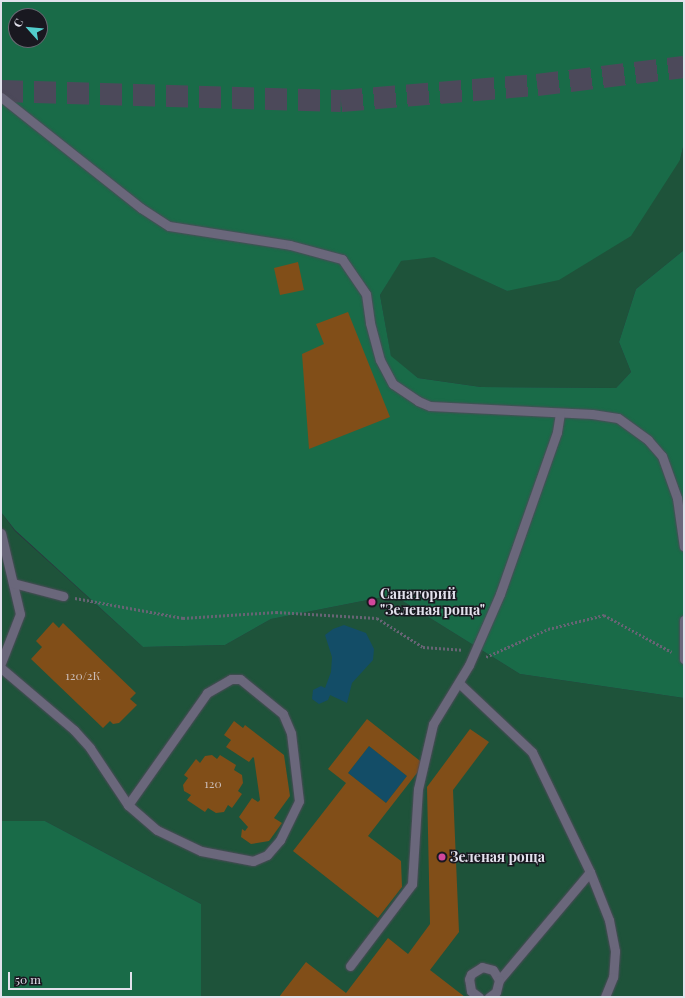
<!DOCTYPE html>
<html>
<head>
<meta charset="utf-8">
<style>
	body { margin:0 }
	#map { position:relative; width:685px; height:998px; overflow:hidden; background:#312e40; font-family:"Playfair Display",serif }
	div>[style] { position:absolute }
	.green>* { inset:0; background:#1e533a }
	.forest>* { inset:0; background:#196b48 }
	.water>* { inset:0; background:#134d67 }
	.building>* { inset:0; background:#814e18 }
	.trunk-tunnel>* { height:22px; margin-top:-11px; transform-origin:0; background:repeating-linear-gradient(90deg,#4c495a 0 22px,transparent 0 33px) }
	.path>* { height:2.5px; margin-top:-1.25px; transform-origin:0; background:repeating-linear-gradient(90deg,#676474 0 2px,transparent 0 4px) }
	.roads { filter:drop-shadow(0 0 1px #4d4b59) drop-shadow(0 0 1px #4d4b59) }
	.service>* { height:9px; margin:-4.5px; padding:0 4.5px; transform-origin:4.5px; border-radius:4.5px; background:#6a677b }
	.dots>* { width:11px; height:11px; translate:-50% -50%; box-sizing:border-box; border:2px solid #191820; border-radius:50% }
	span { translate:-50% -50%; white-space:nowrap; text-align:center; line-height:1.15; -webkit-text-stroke:3px #191820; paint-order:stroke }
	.number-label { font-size:12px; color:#cabcb7 }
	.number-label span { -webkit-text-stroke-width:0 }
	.poi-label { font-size:14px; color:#e2e1ec; font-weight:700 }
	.left { translate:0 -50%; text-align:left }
	.frame { position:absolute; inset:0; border:2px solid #e2e1ec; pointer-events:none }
	.north { position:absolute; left:8px; top:8px; width:40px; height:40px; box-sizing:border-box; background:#191820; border:1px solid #696872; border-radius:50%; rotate:297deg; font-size:11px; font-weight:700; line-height:16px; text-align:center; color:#e2e1ec }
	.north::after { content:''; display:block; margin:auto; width:14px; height:18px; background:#52cdcc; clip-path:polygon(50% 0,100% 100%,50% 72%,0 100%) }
	.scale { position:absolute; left:8px; top:972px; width:124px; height:18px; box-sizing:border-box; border:2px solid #e2e1ec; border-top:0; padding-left:5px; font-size:12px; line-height:14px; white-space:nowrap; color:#e2e1ec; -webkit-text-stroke:3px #191820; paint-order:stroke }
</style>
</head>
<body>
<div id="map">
	<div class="green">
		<div style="clip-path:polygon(684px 143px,684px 250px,636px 289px,619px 342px,631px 372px,616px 388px,481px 387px,418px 378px,391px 357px,380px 295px,400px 261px,434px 256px,507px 291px,680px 160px)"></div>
		<div style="clip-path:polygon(1px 512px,15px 531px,143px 647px,225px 645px,271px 619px,393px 595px,520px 674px,684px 698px,684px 997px,201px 997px,201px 904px,45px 821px,1px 821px)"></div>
	</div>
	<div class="forest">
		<div style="clip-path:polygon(evenodd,1px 1px,684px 1px,684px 143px,680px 160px,631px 236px,559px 280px,507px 291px,434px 257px,401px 261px,380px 295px,391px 356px,418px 378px,481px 387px,616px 388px,631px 372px,619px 342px,636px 289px,684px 250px,684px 698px,520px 674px,393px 595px,271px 619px,225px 645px,143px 647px,15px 530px,1px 512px,1px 1px,16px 16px,40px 16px,40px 40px,16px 40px,16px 16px)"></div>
		<div style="clip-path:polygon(1px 821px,45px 821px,201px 904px,201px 997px,1px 997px)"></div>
	</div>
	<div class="water">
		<div style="clip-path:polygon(344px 625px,366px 633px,374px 649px,373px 660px,352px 683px,347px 703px,330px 695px,328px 700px,319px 704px,312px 699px,313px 690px,321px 686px,325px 688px,331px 672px,332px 657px,325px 635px,333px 629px)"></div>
		<div style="clip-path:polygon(369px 746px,407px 776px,386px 803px,348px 773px)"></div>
	</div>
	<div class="building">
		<div style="clip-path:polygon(298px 262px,304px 290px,280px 295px,274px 268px)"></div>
		<div style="clip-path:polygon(348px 312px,390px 417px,309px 449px,302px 354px,324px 344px,316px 324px)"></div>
		<div style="clip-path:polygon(53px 622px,59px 628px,63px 623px,136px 693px,130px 699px,137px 705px,119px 723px,113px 724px,110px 721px,103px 728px,31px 659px,42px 647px,36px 641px)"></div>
		<div style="clip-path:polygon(evenodd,367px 719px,424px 764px,368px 836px,401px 861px,402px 887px,378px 918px,293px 851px,346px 783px,328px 769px,367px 719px,369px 746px,407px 776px,386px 803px,348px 773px,369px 746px)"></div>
		<div style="clip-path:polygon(234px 721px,243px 728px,245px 725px,284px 755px,290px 796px,274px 818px,282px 823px,269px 841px,251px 844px,241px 837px,242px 829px,245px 831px,248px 827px,239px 817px,252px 798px,258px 802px,260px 800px,254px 758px,253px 757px,249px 762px,226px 747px,231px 740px,224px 735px)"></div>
		<div style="clip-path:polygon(470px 729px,489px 742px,453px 790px,459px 932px,430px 970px,465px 997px,279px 997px,306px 962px,346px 993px,388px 938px,408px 954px,430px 924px,427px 787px)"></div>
		<div style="clip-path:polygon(212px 755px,217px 759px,220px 755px,236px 765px,234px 770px,242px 775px,243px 783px,238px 791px,242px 794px,232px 808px,228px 805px,224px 812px,216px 813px,208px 808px,205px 812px,187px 800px,191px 795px,184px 791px,183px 785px,188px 778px,184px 775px,196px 759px,200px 763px,205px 756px)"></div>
	</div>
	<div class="trunk-tunnel">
		<div style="left:1px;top:91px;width:340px;rotate:1.7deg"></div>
		<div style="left:341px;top:101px;width:197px;rotate:-4.7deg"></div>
		<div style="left:537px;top:85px;width:148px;rotate:-7deg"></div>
	</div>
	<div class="path">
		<div style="left:75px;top:598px;width:110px;rotate:10.5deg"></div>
		<div style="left:183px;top:618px;width:93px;rotate:-3.7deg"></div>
		<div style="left:276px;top:612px;width:101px;rotate:3.4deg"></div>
		<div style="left:377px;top:618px;width:54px;rotate:32.2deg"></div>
		<div style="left:423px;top:647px;width:39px;rotate:4deg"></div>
		<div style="left:486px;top:657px;width:68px;rotate:-24.3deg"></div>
		<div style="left:548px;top:629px;width:58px;rotate:-14deg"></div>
		<div style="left:604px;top:615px;width:77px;rotate:28.6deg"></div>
	</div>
	<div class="roads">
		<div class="service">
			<div style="left:1px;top:97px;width:179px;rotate:38.4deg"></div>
			<div style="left:141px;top:208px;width:33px;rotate:33deg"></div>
			<div style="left:169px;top:226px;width:122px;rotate:8.9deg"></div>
			<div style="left:290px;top:245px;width:54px;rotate:15.1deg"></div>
			<div style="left:342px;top:259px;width:42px;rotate:55.6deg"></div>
			<div style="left:366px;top:294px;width:29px;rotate:82deg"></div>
			<div style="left:370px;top:323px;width:38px;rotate:75deg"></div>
			<div style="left:380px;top:360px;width:27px;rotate:62deg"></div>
			<div style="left:393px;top:384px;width:30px;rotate:34deg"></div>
			<div style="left:418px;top:401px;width:13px;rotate:23deg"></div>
			<div style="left:430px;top:406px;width:162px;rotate:2.8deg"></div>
			<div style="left:592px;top:414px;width:26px;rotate:9deg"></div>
			<div style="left:618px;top:418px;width:37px;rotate:36deg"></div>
			<div style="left:648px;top:440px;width:21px;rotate:49deg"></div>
			<div style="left:662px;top:456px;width:45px;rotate:70.3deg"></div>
			<div style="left:677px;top:498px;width:49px;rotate:81.9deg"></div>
			<div style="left:1px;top:533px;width:83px;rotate:76.8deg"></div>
			<div style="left:20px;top:614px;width:53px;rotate:111.2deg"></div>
			<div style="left:13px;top:583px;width:52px;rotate:14.6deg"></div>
			<div style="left:684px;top:620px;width:39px;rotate:90deg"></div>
			<div style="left:1px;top:668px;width:96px;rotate:40.3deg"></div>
			<div style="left:74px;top:730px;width:24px;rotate:48deg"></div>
			<div style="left:90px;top:748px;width:69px;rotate:56.3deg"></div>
			<div style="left:128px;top:805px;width:38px;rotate:41deg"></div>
			<div style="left:157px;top:830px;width:49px;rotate:25.5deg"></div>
			<div style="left:201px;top:851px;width:53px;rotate:10.9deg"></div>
			<div style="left:253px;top:861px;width:15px;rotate:-23deg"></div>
			<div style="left:267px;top:855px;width:20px;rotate:-49deg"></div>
			<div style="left:280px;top:840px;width:43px;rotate:-64deg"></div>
			<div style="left:299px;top:801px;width:68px;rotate:-96.7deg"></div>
			<div style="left:291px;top:733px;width:21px;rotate:-113deg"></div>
			<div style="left:283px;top:714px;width:55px;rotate:-140.9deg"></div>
			<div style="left:240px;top:679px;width:9px;rotate:180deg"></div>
			<div style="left:231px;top:679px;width:28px;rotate:150deg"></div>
			<div style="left:207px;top:693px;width:137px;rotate:125.2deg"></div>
			<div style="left:459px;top:683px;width:100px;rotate:43.4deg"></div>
			<div style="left:532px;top:752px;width:133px;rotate:64.2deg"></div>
			<div style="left:590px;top:872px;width:141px;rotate:130.1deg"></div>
			<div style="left:590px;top:872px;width:52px;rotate:68.4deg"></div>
			<div style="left:609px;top:920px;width:32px;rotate:79deg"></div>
			<div style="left:615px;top:951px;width:26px;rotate:94deg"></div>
			<div style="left:613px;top:977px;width:22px;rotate:112deg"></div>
			<div style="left:350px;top:966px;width:103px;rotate:-52.9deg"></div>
			<div style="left:412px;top:884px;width:95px;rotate:-86.4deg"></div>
			<div style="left:418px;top:789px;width:67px;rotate:-77deg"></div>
			<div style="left:433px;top:724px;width:69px;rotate:-58.6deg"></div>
			<div style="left:469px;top:665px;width:77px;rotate:-66.4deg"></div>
			<div style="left:500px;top:594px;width:172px;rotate:-70.6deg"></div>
			<div style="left:557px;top:432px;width:19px;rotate:-81deg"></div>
			<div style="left:479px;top:997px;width:10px;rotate:-143deg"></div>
			<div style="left:471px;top:991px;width:12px;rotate:-99deg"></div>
			<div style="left:469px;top:979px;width:5px;rotate:-68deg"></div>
			<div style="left:471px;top:974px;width:13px;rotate:-32deg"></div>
			<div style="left:482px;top:967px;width:11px;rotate:15deg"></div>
			<div style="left:493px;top:970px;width:12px;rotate:59deg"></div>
			<div style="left:499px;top:980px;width:12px;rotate:104deg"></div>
			<div style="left:496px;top:992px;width:9px;rotate:144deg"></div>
		</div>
	</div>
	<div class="dots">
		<div style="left:372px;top:602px;background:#d1479c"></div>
		<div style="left:442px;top:857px;background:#d1479c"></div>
	</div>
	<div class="number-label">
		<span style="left:83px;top:676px">120/2К</span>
		<span style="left:213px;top:784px">120</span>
	</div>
	<div class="poi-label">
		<span class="left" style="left:380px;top:602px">Санаторий<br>"Зеленая роща"</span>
		<span class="left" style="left:450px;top:857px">Зеленая роща</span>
	</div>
	<div class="frame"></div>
	<div class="north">С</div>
	<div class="scale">50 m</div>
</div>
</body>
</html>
